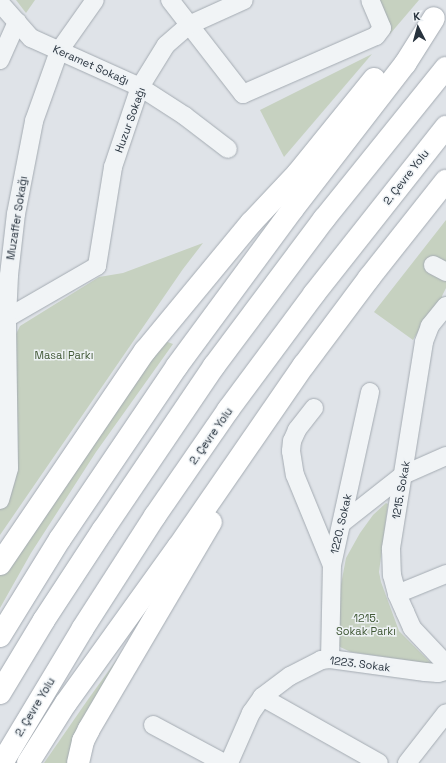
<!DOCTYPE html>
<html>
<head>
<meta charset="utf-8">
<style>
	body { margin:0 }
	#map { position:relative; width:446px; height:763px; overflow:hidden; background:#dfe3e8; font-family:"Space Grotesk",sans-serif }
	div>[style] { position:absolute }
	.green>* { inset:0; background:#c6d1c0 }
	.roads { filter:drop-shadow(0 0 1px #a4abb2) drop-shadow(0 0 1px #a4abb2) }
	.minor>* { height:18px; margin:-9px; padding:0 9px; transform-origin:9px; border-radius:9px; background:#f1f4f6 }
	.highway>* { height:22px; margin:-11px; padding:0 11px; transform-origin:11px; border-radius:11px; background:#fff }
	span { translate:-50% -50%; white-space:nowrap; text-align:center; line-height:1.15; -webkit-text-stroke:3px #eef2f5; paint-order:stroke }
	.street-label { font-size:11px; color:#28333e }
	.park-label { font-size:11px; color:#415936 }
	.north { position:absolute; left:398px; top:8px; width:40px; height:40px; -webkit-text-stroke:3px #eef2f5; paint-order:stroke; rotate:354deg; font-size:11px; font-weight:700; line-height:16px; text-align:center; color:#28333e }
	.north::after { content:''; display:block; margin:auto; width:14px; height:18px; background:#28333e; clip-path:polygon(50% 0,100% 100%,50% 72%,0 100%) }
</style>
</head>
<body>
<div id="map">
	<div class="green">
		<div style="clip-path:polygon(16px 0,35px 0,26px 13px)"></div>
		<div style="clip-path:polygon(378px 0,419px 0,390px 34px)"></div>
		<div style="clip-path:polygon(372px 54px,284px 157px,260px 110px)"></div>
		<div style="clip-path:polygon(446px 220px,446px 288px,442px 296px,443px 300px,425px 320px,413px 340px,374px 312px)"></div>
		<div style="clip-path:polygon(203px 243px,183px 269px,0 535px,0 509px,6px 502px,15px 482px,18px 454px,15px 336px,20px 326px,99px 277px,123px 273px)"></div>
		<div style="clip-path:polygon(165px 341px,173px 344px,96px 452px,31px 553px,0 608px,0 574px)"></div>
		<div style="clip-path:polygon(386px 503px,388px 504px,379px 572px,381px 582px,399px 631px,432px 664px,351px 652px,340px 647px,337px 642px,339px 595px,346px 558px,360px 533px,373px 515px)"></div>
		<div style="clip-path:polygon(136px 633px,70px 763px,44px 763px,89px 698px)"></div>
	</div>
	<div class="roads">
		<div class="minor">
			<div style="left:170px;top:0;width:119px;rotate:52.2deg"></div>
			<div style="left:243px;top:94px;width:145px;rotate:-23.6deg"></div>
			<div style="left:376px;top:36px;width:10px;rotate:-53deg"></div>
			<div style="left:382px;top:28px;width:30px;rotate:-113deg"></div>
			<div style="left:0;top:3px;width:47px;rotate:48.5deg"></div>
			<div style="left:31px;top:38px;width:120px;rotate:24.2deg"></div>
			<div style="left:140px;top:87px;width:54px;rotate:32.8deg"></div>
			<div style="left:185px;top:116px;width:54px;rotate:37.5deg"></div>
			<div style="left:0;top:60px;width:42px;rotate:-65.9deg"></div>
			<div style="left:433px;top:265px;width:15px;rotate:28deg"></div>
			<div style="left:446px;top:306px;width:26px;rotate:129deg"></div>
			<div style="left:430px;top:326px;width:17px;rotate:111deg"></div>
			<div style="left:424px;top:342px;width:210px;rotate:99.1deg"></div>
			<div style="left:391px;top:549px;width:26px;rotate:88deg"></div>
			<div style="left:392px;top:575px;width:20px;rotate:75deg"></div>
			<div style="left:397px;top:594px;width:20px;rotate:66deg"></div>
			<div style="left:405px;top:612px;width:17px;rotate:66deg"></div>
			<div style="left:412px;top:628px;width:50px;rotate:46.6deg"></div>
			<div style="left:7px;top:318px;width:104px;rotate:-30deg"></div>
			<div style="left:97px;top:266px;width:100px;rotate:-80.8deg"></div>
			<div style="left:113px;top:167px;width:84px;rotate:-71.4deg"></div>
			<div style="left:140px;top:87px;width:49px;rotate:-58.2deg"></div>
			<div style="left:166px;top:45px;width:30px;rotate:-41deg"></div>
			<div style="left:189px;top:25px;width:60px;rotate:-24.4deg"></div>
			<div style="left:314px;top:408px;width:28px;rotate:128deg"></div>
			<div style="left:297px;top:430px;width:12px;rotate:114deg"></div>
			<div style="left:292px;top:441px;width:10px;rotate:96deg"></div>
			<div style="left:291px;top:451px;width:24px;rotate:81deg"></div>
			<div style="left:295px;top:475px;width:97px;rotate:67.7deg"></div>
			<div style="left:0;top:500px;width:33px;rotate:-74deg"></div>
			<div style="left:9px;top:468px;width:150px;rotate:-90.8deg"></div>
			<div style="left:7px;top:318px;width:43px;rotate:-87.3deg"></div>
			<div style="left:9px;top:275px;width:61px;rotate:-83.5deg"></div>
			<div style="left:16px;top:214px;width:95px;rotate:-79deg"></div>
			<div style="left:34px;top:121px;width:74px;rotate:-70.3deg"></div>
			<div style="left:59px;top:51px;width:62px;rotate:-54.8deg"></div>
			<div style="left:342px;top:523px;width:78px;rotate:-38.2deg"></div>
			<div style="left:403px;top:475px;width:47px;rotate:-23.8deg"></div>
			<div style="left:397px;top:594px;width:53px;rotate:-22.2deg"></div>
			<div style="left:330px;top:659px;width:94px;rotate:-88.8deg"></div>
			<div style="left:332px;top:565px;width:177px;rotate:-77.6deg"></div>
			<div style="left:262px;top:697px;width:134px;rotate:29.4deg"></div>
			<div style="left:153px;top:725px;width:81px;rotate:28.2deg"></div>
			<div style="left:229px;top:763px;width:55px;rotate:-66.3deg"></div>
			<div style="left:251px;top:713px;width:19px;rotate:-55deg"></div>
			<div style="left:262px;top:697px;width:35px;rotate:-37deg"></div>
			<div style="left:290px;top:676px;width:35px;rotate:-27deg"></div>
			<div style="left:321px;top:660px;width:9px;rotate:-6deg"></div>
			<div style="left:330px;top:659px;width:96px;rotate:7.8deg"></div>
			<div style="left:425px;top:672px;width:13px;rotate:4deg"></div>
			<div style="left:438px;top:673px;width:8px;rotate:-14deg"></div>
			<div style="left:407px;top:763px;width:63px;rotate:-52deg"></div>
		</div>
		<div class="highway">
			<div style="left:0;top:564px;width:258px;rotate:-55.8deg"></div>
			<div style="left:145px;top:351px;width:166px;rotate:-50.4deg"></div>
			<div style="left:251px;top:223px;width:69px;rotate:-46.8deg"></div>
			<div style="left:298px;top:173px;width:121px;rotate:-51deg"></div>
			<div style="left:0;top:636px;width:114px;rotate:-58.3deg"></div>
			<div style="left:60px;top:539px;width:209px;rotate:-55.9deg"></div>
			<div style="left:177px;top:366px;width:194px;rotate:-53.6deg"></div>
			<div style="left:292px;top:210px;width:185px;rotate:-52.3deg"></div>
			<div style="left:405px;top:64px;width:54px;rotate:-57.8deg"></div>
			<div style="left:0;top:693px;width:85px;rotate:-58.9deg"></div>
			<div style="left:44px;top:620px;width:108px;rotate:-56.8deg"></div>
			<div style="left:103px;top:530px;width:198px;rotate:-55.9deg"></div>
			<div style="left:214px;top:366px;width:184px;rotate:-53.2deg"></div>
			<div style="left:324px;top:219px;width:194px;rotate:-51.1deg"></div>
			<div style="left:2px;top:763px;width:157px;rotate:-59deg"></div>
			<div style="left:83px;top:628px;width:133px;rotate:-57.3deg"></div>
			<div style="left:155px;top:516px;width:129px;rotate:-55.4deg"></div>
			<div style="left:228px;top:410px;width:144px;rotate:-53.4deg"></div>
			<div style="left:314px;top:294px;width:213px;rotate:-51.7deg"></div>
			<div style="left:28px;top:763px;width:71px;rotate:-57.7deg"></div>
			<div style="left:66px;top:703px;width:193px;rotate:-54.3deg"></div>
			<div style="left:179px;top:546px;width:220px;rotate:-55.4deg"></div>
			<div style="left:304px;top:365px;width:109px;rotate:-53.2deg"></div>
			<div style="left:369px;top:278px;width:124px;rotate:-51.6deg"></div>
			<div style="left:78px;top:763px;width:23px;rotate:-77deg"></div>
			<div style="left:83px;top:741px;width:13px;rotate:-63deg"></div>
			<div style="left:89px;top:729px;width:240px;rotate:-59.5deg"></div>
		</div>
	</div>
	<div class="street-label">
		<span style="left:91px;top:65px;rotate:24deg">Keramet Sokağı</span>
		<span style="left:130px;top:120px;rotate:-70deg">Huzur Sokağı</span>
		<span style="left:406px;top:177px;rotate:-52deg">2. Çevre Yolu</span>
		<span style="left:17px;top:218px;rotate:-81deg">Muzaffer Sokağı</span>
		<span style="left:211px;top:436px;rotate:-55deg">2. Çevre Yolu</span>
		<span style="left:401px;top:490px;rotate:-80deg">1215. Sokak</span>
		<span style="left:341px;top:524px;rotate:-77deg">1220. Sokak</span>
		<span style="left:360px;top:664px;rotate:7deg">1223. Sokak</span>
		<span style="left:35px;top:707px;rotate:-59deg">2. Çevre Yolu</span>
	</div>
	<div class="park-label">
		<span style="left:64px;top:355px">Masal Parkı</span>
		<span style="left:366px;top:625px">1215.<br>Sokak Parkı</span>
	</div>
	<div class="north">K</div>
</div>
</body>
</html>
